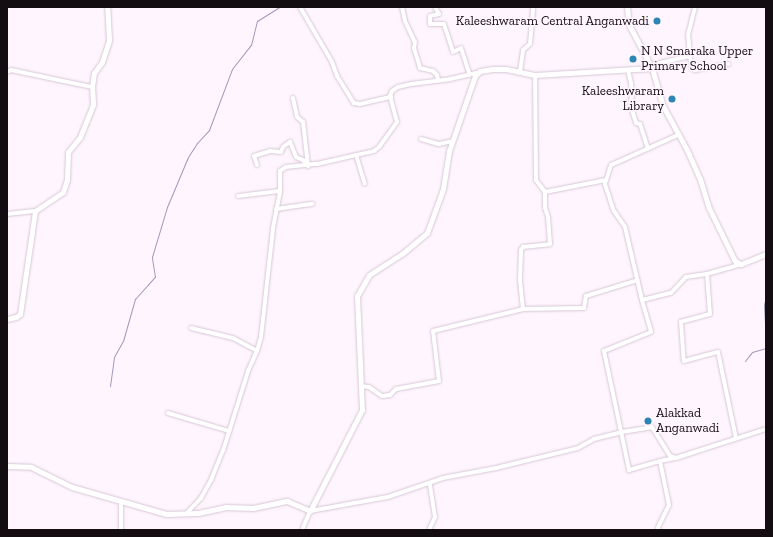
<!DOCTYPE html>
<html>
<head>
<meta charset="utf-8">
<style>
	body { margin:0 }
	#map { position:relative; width:773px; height:537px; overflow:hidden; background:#fff5fe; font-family:"Zilla Slab",serif }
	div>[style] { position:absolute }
	.stream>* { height:1px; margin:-0.5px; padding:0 0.5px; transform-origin:0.5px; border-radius:0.5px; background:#9d99ba }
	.roads { filter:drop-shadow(0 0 1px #d6c7d5) drop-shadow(0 0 1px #d6c7d5) }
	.minor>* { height:4px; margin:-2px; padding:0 2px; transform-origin:2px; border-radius:2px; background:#fff }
	.tertiary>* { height:5px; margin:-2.5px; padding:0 2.5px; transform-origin:2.5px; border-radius:2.5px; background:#fff }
	.dots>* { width:11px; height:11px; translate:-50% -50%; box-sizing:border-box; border:2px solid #fff5fe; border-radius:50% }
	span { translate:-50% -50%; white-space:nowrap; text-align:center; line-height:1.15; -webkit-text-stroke:3px #fff5fe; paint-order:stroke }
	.poi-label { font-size:13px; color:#130d12 }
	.right { translate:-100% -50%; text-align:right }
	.left { translate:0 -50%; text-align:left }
	.frame { position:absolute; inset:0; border:8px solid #130d12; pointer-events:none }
</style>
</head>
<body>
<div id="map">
	<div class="stream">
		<div style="left:766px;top:295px;width:10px;rotate:101deg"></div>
		<div style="left:764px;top:305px;width:38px;rotate:87deg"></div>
		<div style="left:745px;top:361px;width:11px;rotate:-52deg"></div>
		<div style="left:752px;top:352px;width:15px;rotate:-16deg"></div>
		<div style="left:110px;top:386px;width:29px;rotate:-82deg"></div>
		<div style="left:114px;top:357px;width:18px;rotate:-61deg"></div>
		<div style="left:123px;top:341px;width:44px;rotate:-74.1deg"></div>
		<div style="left:135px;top:299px;width:30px;rotate:-48deg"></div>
		<div style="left:155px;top:277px;width:20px;rotate:-99deg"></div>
		<div style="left:152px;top:257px;width:52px;rotate:-73.3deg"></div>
		<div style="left:167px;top:207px;width:54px;rotate:-67.2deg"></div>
		<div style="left:188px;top:157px;width:17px;rotate:-57deg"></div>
		<div style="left:197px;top:143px;width:18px;rotate:-47deg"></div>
		<div style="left:209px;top:130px;width:65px;rotate:-69.3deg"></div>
		<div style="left:232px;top:69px;width:31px;rotate:-52deg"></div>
		<div style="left:251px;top:45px;width:25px;rotate:-76deg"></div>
		<div style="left:257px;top:21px;width:26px;rotate:-32deg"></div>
	</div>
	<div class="roads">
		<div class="minor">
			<div style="left:300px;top:7px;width:64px;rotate:59.8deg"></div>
			<div style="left:332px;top:62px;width:15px;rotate:70deg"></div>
			<div style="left:337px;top:76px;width:32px;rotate:58deg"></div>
			<div style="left:354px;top:103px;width:6px;rotate:9deg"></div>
			<div style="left:360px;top:104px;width:32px;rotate:-13deg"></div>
			<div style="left:402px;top:7px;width:14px;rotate:78deg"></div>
			<div style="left:405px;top:21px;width:23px;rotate:65deg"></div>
			<div style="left:415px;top:42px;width:6px;rotate:99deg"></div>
			<div style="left:414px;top:48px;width:21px;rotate:73deg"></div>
			<div style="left:420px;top:68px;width:13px;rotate:13deg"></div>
			<div style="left:433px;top:71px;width:6px;rotate:45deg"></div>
			<div style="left:437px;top:75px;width:5px;rotate:79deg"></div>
			<div style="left:435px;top:7px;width:8px;rotate:60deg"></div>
			<div style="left:439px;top:14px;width:9px;rotate:167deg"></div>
			<div style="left:430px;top:16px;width:8px;rotate:90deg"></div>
			<div style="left:430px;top:24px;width:14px"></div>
			<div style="left:444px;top:24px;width:29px;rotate:72deg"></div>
			<div style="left:453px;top:52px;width:9px;rotate:-27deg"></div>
			<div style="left:461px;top:48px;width:28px;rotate:72deg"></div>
			<div style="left:690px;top:56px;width:21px;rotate:-95deg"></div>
			<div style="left:688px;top:35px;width:29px;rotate:-76deg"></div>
			<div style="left:651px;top:65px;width:40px;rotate:-13deg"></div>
			<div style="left:690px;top:56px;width:12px;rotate:81deg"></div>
			<div style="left:692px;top:68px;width:4px;rotate:34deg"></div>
			<div style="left:695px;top:70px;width:34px;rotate:-10deg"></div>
			<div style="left:628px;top:70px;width:13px;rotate:77deg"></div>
			<div style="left:631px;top:83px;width:13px;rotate:86deg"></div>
			<div style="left:632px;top:96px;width:8px;rotate:104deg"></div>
			<div style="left:630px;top:104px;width:20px;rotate:72deg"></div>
			<div style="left:636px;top:123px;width:4px;rotate:14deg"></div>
			<div style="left:640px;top:124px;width:26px;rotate:72deg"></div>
			<div style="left:7px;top:72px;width:4px;rotate:-27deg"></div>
			<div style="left:11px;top:70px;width:83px;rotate:11.9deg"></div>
			<div style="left:520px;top:72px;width:22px;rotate:-82deg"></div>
			<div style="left:523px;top:50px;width:9px;rotate:-41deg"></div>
			<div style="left:530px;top:44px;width:37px;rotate:-85deg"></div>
			<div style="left:293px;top:98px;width:19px;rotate:78deg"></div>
			<div style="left:297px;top:117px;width:8px;rotate:40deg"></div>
			<div style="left:303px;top:122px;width:43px;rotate:83.4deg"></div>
			<div style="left:678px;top:135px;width:73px;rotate:155.9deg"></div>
			<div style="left:611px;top:165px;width:20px;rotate:108deg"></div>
			<div style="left:605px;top:184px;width:28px;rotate:72deg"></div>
			<div style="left:614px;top:211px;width:19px;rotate:55deg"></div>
			<div style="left:625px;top:227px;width:75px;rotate:76.9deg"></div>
			<div style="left:642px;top:300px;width:30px;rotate:-14deg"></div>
			<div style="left:671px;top:293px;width:22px;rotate:-47deg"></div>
			<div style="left:686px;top:277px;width:21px;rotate:-8deg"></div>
			<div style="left:707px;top:274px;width:35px;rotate:-16deg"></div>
			<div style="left:421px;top:139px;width:19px;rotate:16deg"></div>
			<div style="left:439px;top:144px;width:14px;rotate:-12deg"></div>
			<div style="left:356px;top:155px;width:30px;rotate:73deg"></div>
			<div style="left:257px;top:165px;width:9px;rotate:-108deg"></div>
			<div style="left:254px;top:156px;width:17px;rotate:-17deg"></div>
			<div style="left:270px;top:151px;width:11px;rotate:5deg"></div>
			<div style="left:281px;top:152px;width:5px;rotate:-68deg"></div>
			<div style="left:283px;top:147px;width:9px;rotate:-36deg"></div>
			<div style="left:290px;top:142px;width:16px;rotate:68deg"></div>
			<div style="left:296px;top:157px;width:8px;rotate:23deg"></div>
			<div style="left:303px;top:160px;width:8px;rotate:50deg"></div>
			<div style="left:545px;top:192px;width:62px;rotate:-11.1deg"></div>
			<div style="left:238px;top:196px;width:42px;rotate:-6.8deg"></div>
			<div style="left:276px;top:209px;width:37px;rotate:-8deg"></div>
			<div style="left:7px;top:214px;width:28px;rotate:-6deg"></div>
			<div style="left:707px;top:274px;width:40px;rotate:85.7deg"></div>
			<div style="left:710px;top:314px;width:30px;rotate:165deg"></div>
			<div style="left:681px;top:322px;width:39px;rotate:86deg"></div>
			<div style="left:684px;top:361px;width:35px;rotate:-15deg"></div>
			<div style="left:718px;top:352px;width:88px;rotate:78.2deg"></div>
			<div style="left:642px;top:300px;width:33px;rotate:74deg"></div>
			<div style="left:651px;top:332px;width:51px;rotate:158deg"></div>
			<div style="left:604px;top:351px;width:122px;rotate:78.1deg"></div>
			<div style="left:629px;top:470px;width:32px;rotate:-16deg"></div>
			<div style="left:660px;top:461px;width:45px;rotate:78.4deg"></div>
			<div style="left:669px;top:505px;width:25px;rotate:116deg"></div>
			<div style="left:658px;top:528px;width:2px;rotate:63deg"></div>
			<div style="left:523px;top:309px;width:61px;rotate:-0.9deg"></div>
			<div style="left:584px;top:308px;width:12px;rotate:-81deg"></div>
			<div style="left:586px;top:296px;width:54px;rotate:-17.1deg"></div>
			<div style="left:191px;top:328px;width:43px;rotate:13.4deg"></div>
			<div style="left:233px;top:338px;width:27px;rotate:28deg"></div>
			<div style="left:361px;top:386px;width:8px;rotate:7deg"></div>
			<div style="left:369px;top:387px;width:16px;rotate:35deg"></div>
			<div style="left:382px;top:396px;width:8px;rotate:-7deg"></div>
			<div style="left:390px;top:395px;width:8px;rotate:-45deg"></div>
			<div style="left:396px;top:389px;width:44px;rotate:-10.5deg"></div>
			<div style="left:439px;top:381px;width:50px;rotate:-96.8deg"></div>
			<div style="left:433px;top:331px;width:93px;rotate:-13.7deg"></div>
			<div style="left:523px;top:309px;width:30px;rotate:-96deg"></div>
			<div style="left:520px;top:279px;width:29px;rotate:-88deg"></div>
			<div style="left:521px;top:250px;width:4px;rotate:-56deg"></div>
			<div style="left:523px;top:247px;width:27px;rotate:-6deg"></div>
			<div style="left:550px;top:244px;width:27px;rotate:-94deg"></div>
			<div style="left:548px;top:217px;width:9px;rotate:-108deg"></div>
			<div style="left:545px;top:208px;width:16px;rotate:-90deg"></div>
			<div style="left:545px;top:192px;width:15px;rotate:-127deg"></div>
			<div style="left:536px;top:180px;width:105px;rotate:-90.5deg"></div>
			<div style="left:168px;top:413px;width:64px;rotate:16.4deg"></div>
			<div style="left:660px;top:461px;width:15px;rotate:-11deg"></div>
			<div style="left:121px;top:502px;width:28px;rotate:90deg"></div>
			<div style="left:187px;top:513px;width:21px;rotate:-47deg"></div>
			<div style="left:201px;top:498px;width:21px;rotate:-61deg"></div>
			<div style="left:211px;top:480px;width:31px;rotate:-68deg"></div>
			<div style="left:223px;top:451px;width:84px;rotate:-72.6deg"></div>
			<div style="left:248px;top:371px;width:22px;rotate:-66deg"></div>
			<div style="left:257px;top:351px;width:15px;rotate:-74deg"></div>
			<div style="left:261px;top:337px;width:110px;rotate:-83.7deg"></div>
			<div style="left:273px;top:228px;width:38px;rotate:-79deg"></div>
			<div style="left:280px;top:191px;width:20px;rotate:-90deg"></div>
			<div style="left:280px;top:171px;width:7px;rotate:-34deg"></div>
			<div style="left:286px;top:167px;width:31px;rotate:-6deg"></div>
			<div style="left:317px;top:164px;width:58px;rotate:-12.8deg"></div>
			<div style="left:374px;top:151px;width:6px;rotate:-39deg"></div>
			<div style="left:379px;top:147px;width:31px;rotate:-54deg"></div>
			<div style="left:397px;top:122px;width:27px;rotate:-105deg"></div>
			<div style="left:390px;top:96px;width:5px;rotate:-68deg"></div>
			<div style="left:392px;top:91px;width:7px;rotate:-34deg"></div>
			<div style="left:398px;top:87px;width:13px;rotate:-13deg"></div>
			<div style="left:411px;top:84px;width:39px;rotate:-7deg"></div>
			<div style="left:450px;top:79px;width:28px;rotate:-13deg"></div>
			<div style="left:302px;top:530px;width:21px;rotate:-67deg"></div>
			<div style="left:310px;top:511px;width:79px;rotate:-10.2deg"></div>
			<div style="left:388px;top:497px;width:58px;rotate:-19.1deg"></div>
			<div style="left:443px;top:478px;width:54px;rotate:-10.7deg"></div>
			<div style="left:496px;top:468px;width:84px;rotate:-13.7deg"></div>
			<div style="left:578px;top:448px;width:18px;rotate:-29deg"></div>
			<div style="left:594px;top:439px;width:29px;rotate:-14deg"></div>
			<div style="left:622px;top:432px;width:30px;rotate:-9deg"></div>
			<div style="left:652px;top:427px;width:34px;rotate:58deg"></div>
			<div style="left:670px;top:456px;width:6px;rotate:18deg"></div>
			<div style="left:676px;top:458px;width:95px;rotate:-17.9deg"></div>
			<div style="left:429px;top:530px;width:14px;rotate:-65deg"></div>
			<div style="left:435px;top:517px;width:33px;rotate:-99deg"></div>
		</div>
		<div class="tertiary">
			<div style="left:627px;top:7px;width:18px;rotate:84deg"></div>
			<div style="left:629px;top:25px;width:49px;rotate:61.9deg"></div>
			<div style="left:652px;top:68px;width:40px;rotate:74deg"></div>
			<div style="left:663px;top:106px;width:50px;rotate:61.4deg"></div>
			<div style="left:687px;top:150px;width:32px;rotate:66deg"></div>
			<div style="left:700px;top:179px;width:30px;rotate:73deg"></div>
			<div style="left:709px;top:208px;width:59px;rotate:63.9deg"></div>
			<div style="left:735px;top:261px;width:7px;rotate:27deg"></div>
			<div style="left:741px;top:264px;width:27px;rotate:-22deg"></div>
			<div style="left:7px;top:319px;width:9px;rotate:-13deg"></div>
			<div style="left:16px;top:317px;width:5px;rotate:-37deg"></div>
			<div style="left:20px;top:314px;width:104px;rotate:-81.7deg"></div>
			<div style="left:35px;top:211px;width:34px;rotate:-34deg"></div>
			<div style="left:63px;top:192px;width:13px;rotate:-72deg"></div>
			<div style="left:67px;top:180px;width:28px;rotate:-88deg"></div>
			<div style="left:68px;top:152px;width:19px;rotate:-51deg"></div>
			<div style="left:80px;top:137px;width:35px;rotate:-68deg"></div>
			<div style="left:93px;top:104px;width:17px;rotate:-93deg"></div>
			<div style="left:92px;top:87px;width:14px;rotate:-82deg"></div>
			<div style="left:94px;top:73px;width:14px;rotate:-54deg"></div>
			<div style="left:102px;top:62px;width:23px;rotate:-72deg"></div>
			<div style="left:109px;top:40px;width:33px;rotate:-93deg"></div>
			<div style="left:7px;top:466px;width:24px;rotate:2deg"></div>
			<div style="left:31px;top:467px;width:46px;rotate:26deg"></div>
			<div style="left:72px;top:487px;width:98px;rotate:16deg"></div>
			<div style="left:166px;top:514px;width:32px;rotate:-2deg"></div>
			<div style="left:198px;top:513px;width:29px;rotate:-12deg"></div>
			<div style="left:226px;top:507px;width:27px;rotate:2deg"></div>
			<div style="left:253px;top:508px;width:35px;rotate:-12deg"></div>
			<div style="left:287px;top:501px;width:25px;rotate:23deg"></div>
			<div style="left:310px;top:511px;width:114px;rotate:-62.8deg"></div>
			<div style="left:362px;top:410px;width:114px;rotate:-92.5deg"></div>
			<div style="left:357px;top:296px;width:24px;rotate:-60deg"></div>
			<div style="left:369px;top:275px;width:40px;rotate:-32.9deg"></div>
			<div style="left:403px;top:253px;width:31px;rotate:-40deg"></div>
			<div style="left:427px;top:233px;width:47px;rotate:-70deg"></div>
			<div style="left:443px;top:189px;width:38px;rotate:-81deg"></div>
			<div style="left:449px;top:151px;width:79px;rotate:-70.9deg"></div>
			<div style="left:475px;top:76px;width:7px;rotate:-45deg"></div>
			<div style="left:480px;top:71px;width:13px;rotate:-9deg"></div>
			<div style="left:493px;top:69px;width:13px"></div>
			<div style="left:506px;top:69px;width:30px;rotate:12deg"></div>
			<div style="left:535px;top:75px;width:117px;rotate:-3.4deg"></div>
		</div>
	</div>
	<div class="dots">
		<div style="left:657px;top:21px;background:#2c85b3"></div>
		<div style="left:633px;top:59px;background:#2c85b3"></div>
		<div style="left:672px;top:99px;background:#2c85b3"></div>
		<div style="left:648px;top:421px;background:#2c85b3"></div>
	</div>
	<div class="poi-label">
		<span class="right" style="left:649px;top:21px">Kaleeshwaram Central Anganwadi</span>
		<span class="left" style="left:641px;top:59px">N N Smaraka Upper<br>Primary School</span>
		<span class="right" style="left:664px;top:99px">Kaleeshwaram<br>Library</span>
		<span class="left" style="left:656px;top:421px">Alakkad<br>Anganwadi</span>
	</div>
	<div class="frame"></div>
</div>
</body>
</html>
